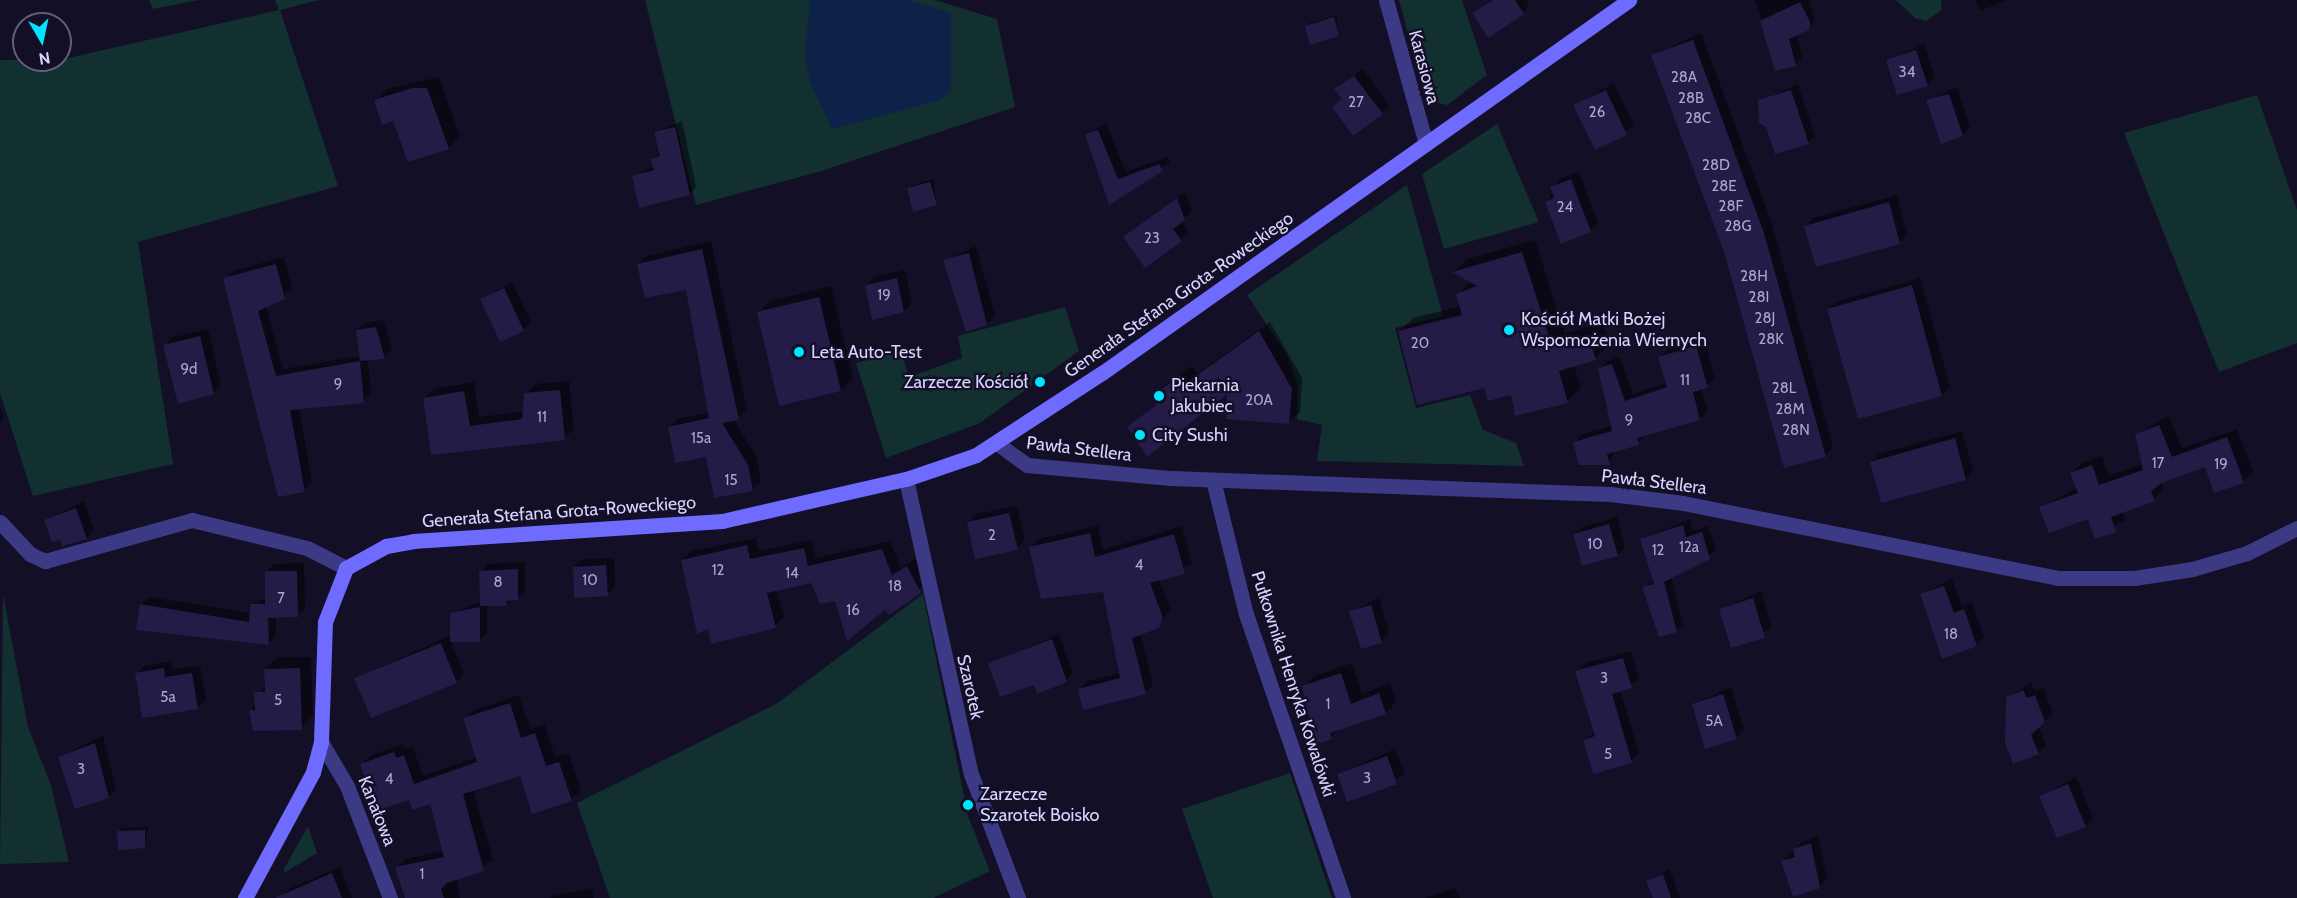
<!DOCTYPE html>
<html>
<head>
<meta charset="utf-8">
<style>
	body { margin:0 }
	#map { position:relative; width:2297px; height:898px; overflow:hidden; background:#130f26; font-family:Cabin,sans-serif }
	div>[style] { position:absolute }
	.green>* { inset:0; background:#12302f }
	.water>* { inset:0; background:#0c2248 }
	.shadow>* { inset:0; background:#0007 }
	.building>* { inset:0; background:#241b47 }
	.street>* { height:15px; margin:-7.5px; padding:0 7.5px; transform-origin:7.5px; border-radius:7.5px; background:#3d3a85 }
	.secondary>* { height:15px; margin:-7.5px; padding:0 7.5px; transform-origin:7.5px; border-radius:7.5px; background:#6f6bff }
	.dots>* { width:16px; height:16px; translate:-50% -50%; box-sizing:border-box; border:3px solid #130f26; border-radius:50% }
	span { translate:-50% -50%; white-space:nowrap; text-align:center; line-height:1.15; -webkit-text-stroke:4.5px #130f26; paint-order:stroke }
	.number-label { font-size:15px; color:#aca6d1 }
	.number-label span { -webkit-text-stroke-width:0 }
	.street-label { font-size:18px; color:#d9d4ff }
	.poi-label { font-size:18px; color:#d9d4ff }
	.left { translate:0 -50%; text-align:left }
	.right { translate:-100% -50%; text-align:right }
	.north { position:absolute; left:12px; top:12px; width:60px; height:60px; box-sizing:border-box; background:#130f26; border:2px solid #625e7d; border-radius:50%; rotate:171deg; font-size:16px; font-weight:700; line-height:24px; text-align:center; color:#d9d4ff }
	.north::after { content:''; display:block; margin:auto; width:21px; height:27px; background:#00e5ff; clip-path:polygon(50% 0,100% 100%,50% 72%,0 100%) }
</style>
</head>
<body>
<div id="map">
	<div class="green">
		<div style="clip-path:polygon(149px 0,199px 0,153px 9px)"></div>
		<div style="clip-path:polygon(275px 0,319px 0,280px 10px,338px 186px,138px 242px,173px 464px,33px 496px,0 393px,0 60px,60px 60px,279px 10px)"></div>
		<div style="clip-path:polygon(645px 0,935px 0,997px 19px,1015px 107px,818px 172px,696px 205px)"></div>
		<div style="clip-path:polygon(1399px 0,1462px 0,1487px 75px,1447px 105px,1426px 100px)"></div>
		<div style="clip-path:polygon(1896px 0,1941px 0,1942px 10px,1926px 21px,1915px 18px)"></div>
		<div style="clip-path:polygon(2257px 95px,2297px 210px,2297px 343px,2219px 372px,2124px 133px)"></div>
		<div style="clip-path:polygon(1497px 124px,1539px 222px,1444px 249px,1422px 174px)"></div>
		<div style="clip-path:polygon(1407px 185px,1443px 316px,1395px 328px,1416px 408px,1470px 395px,1483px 430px,1516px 443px,1524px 466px,1317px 461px,1322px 425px,1297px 419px,1298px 385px,1287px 355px,1247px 295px)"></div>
		<div style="clip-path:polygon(1065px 307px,1079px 351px,980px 423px,886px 458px,856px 363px,901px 351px,909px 377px,962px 358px,958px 336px)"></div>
		<div style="clip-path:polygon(3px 594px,28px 727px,51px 785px,69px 862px,0 864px)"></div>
		<div style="clip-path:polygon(923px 594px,968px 816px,990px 871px,933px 898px,610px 898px,577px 803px,776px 704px)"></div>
		<div style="clip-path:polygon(1290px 773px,1332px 898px,1213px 898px,1182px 809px)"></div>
		<div style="clip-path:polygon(308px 826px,317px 853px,284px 873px,284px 869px)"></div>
	</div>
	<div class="water">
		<div style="clip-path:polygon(810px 0,908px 0,951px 13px,951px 91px,940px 100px,832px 129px,810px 82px,805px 55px)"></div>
	</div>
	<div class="shadow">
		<div style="clip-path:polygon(1492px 0,1526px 0,1529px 6px,1523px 13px,1474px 13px)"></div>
		<div style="clip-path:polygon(1755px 0,1809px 0,1815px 22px,1796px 34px,1802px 57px,1796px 64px,1776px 69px)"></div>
		<div style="clip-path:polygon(1976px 0,2007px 0,1980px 11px)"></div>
		<div style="clip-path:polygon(1337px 15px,1338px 35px,1306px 27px,1310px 23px)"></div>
		<div style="clip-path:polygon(1701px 33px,1772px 224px,1833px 447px,1826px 455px,1726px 255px,1653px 55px)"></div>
		<div style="clip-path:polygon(1924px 44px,1935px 77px,1927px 85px,1888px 61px)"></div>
		<div style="clip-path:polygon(1363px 69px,1389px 105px,1382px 113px,1343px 98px,1336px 89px)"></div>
		<div style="clip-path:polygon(439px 77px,460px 136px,448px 148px,375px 101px,387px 89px)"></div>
		<div style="clip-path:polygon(1614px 83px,1634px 126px,1596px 148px,1575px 106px)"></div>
		<div style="clip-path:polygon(1798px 84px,1815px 136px,1808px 143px,1760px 101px)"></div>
		<div style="clip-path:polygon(1957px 87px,1970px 127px,1962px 135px,1928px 101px)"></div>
		<div style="clip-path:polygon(682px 121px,696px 187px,689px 194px,633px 177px,654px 166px,652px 159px,660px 152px,656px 132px)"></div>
		<div style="clip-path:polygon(1106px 123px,1126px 172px,1167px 157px,1170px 162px,1110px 203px,1087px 135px)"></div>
		<div style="clip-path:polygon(1579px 172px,1598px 223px,1590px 231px,1547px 202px,1559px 179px)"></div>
		<div style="clip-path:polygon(934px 179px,936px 204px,908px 189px,912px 185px)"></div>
		<div style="clip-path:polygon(1185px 192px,1192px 211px,1181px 221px,1189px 232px,1181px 240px,1125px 237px)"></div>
		<div style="clip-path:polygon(1897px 195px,1907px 234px,1899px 242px,1806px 226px,1813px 218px)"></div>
		<div style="clip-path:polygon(1535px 240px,1565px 334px,1602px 322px,1609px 345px,1595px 359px,1574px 365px,1581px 388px,1567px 401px,1485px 386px,1400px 331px,1413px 318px,1461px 306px,1458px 295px,1471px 281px,1454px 272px,1467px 259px)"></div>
		<div style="clip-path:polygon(711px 241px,747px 410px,734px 420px,756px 456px,761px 481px,753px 489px,669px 428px,678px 419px,711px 412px,687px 289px,638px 264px,647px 256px)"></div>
		<div style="clip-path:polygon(976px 246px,995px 316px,987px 324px,945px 261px)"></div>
		<div style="clip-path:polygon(284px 257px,292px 289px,266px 306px,283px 369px,360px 356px,357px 330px,365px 323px,384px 320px,392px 349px,384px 357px,368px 359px,371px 394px,363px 402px,299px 408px,312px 482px,304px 490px,225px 279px,233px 271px)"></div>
		<div style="clip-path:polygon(905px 270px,912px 303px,904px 311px,866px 285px,874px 277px)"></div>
		<div style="clip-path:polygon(1920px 278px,1950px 387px,1942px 395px,1829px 309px,1836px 302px)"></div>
		<div style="clip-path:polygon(512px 282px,531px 322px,523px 330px,482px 299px)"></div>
		<div style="clip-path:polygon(831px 286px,853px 378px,841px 390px,758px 313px,770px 301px)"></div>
		<div style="clip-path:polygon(1270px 322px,1302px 378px,1300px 412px,1289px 422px,1229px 390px,1129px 427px,1156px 404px,1152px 397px,1162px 387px,1192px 366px,1197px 374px)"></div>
		<div style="clip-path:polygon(208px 329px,221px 385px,213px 393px,165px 345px,173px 337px)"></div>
		<div style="clip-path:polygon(1704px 339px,1715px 379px,1701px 388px,1708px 410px,1700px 418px,1646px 434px,1638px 443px,1616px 450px,1609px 463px,1575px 442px,1582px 434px,1612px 426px,1599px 369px,1607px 361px,1620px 357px,1633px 394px,1667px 383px,1660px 357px,1668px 349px)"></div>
		<div style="clip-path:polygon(569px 381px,574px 429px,564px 438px,432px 454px,424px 398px,434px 389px,474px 382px,479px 417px,527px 411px,526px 394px,535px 384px)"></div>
		<div style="clip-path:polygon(0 406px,4px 419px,0 423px)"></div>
		<div style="clip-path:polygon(2169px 416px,2182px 448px,2237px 429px,2253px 472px,2243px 482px,2206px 465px,2161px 482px,2164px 489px,2154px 499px,2122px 511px,2125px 520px,2096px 537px,2088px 517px,2041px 507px,2077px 488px,2072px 473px,2082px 463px,2102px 456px,2109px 476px,2143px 464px,2136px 434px)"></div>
		<div style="clip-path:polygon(1962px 431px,1973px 471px,1965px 479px,1871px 462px,1879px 454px)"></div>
		<div style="clip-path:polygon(84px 501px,94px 530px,86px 538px,46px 520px)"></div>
		<div style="clip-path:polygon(1017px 506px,1025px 540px,1017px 548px,969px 522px,976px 514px)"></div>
		<div style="clip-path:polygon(1617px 517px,1625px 547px,1617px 555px,1574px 535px,1582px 527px)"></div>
		<div style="clip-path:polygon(1690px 519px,1693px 531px,1708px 526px,1716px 551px,1671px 577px,1683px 624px,1676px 631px,1644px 588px,1655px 580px,1642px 539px)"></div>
		<div style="clip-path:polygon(1098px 526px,1103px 550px,1182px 526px,1192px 564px,1159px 579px,1170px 609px,1158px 626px,1140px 633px,1153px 685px,1145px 693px,1080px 689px,1088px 681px,1120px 673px,1104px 590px,1031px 547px,1039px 539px)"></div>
		<div style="clip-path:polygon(756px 538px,759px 551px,812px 540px,816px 558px,890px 541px,901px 568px,916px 558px,929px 583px,886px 608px,836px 599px,812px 582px,776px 589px,784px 617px,775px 626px,709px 627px,682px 560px,691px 551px)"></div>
		<div style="clip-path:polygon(614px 558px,615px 587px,607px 595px,574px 567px,582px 559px)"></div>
		<div style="clip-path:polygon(525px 562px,525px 591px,506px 605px,487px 605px,487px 633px,479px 641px,452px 614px,481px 601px,480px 572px,488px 564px)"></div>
		<div style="clip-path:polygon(304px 563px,305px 608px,297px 616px,276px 616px,276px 636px,268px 644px,141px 605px,149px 597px,251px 613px,251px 605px,267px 597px,266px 572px,274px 564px)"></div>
		<div style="clip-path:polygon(1952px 579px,1962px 606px,1972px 602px,1984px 637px,1976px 645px,1922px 595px)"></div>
		<div style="clip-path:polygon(1761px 591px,1772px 628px,1732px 646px,1720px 610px)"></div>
		<div style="clip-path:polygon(1379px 598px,1389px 633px,1381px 641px,1351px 611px)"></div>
		<div style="clip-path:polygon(1059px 634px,1073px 674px,1066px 680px,990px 664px)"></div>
		<div style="clip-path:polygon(449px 636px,464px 674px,457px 682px,356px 678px)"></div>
		<div style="clip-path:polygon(1631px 651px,1639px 679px,1620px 690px,1639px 753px,1631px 761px,1584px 740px,1595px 732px,1577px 671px,1585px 663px)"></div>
		<div style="clip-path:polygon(277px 657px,311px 657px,313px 716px,301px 728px,251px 711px,266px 683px,265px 670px)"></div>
		<div style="clip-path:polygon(171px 661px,173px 669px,200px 666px,206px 700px,198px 708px,136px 674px,144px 666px)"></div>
		<div style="clip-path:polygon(1352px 663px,1362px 694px,1390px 683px,1396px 702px,1386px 713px,1340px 728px,1331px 737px,1302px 726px,1311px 717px,1304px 687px,1314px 676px)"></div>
		<div style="clip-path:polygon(2031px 683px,2035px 691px,2043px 688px,2053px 713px,2039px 727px,2046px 745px,2038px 753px,2007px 698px)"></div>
		<div style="clip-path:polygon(1731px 687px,1744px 730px,1736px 738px,1693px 704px)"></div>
		<div style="clip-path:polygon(519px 695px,530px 729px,545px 725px,555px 757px,569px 754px,581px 790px,571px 799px,533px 812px,521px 775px,473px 789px,493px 860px,457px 878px,460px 898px,408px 898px,397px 868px,406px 859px,443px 851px,431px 802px,410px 798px,362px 764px,371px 755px,403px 744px,406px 749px,413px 747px,423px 776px,477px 757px,464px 719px,474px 710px)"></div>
		<div style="clip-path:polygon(103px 736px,116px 789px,108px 797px,59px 757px)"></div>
		<div style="clip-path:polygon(1395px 749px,1405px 775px,1348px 800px,1339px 774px)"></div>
		<div style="clip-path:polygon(2076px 777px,2093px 818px,2085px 826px,2041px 796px)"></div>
		<div style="clip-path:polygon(148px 827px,145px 847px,118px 832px,122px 828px)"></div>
		<div style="clip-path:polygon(1818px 836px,1827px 879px,1819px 887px,1783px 862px,1803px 841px)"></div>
		<div style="clip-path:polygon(340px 867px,352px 898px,282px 898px,289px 889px)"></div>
		<div style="clip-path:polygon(1670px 869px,1680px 898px,1654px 898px,1648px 881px)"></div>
		<div style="clip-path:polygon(591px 888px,594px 898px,551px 898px,553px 896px)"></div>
		<div style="clip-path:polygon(1455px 888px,1460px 898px,1425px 898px)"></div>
	</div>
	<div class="building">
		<div style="clip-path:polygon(1493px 0,1515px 0,1524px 14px,1488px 38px,1472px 13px)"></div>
		<div style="clip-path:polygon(1800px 2px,1810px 22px,1809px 30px,1789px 39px,1796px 66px,1775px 71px,1760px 21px)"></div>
		<div style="clip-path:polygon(1334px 17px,1339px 36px,1310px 45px,1305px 26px)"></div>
		<div style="clip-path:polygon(1693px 40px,1764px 233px,1826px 457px,1784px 468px,1725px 255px,1651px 55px)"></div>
		<div style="clip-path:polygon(1916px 50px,1928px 86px,1897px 95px,1886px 60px)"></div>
		<div style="clip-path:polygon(1354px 76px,1383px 114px,1353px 136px,1332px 107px,1342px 99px,1334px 89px)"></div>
		<div style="clip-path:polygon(412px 88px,427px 88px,449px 149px,408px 162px,393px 121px,382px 125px,374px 100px)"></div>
		<div style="clip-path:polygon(1606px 90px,1627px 135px,1595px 150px,1573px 105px)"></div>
		<div style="clip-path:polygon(1791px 90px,1809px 144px,1775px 154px,1766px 127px,1759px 123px,1758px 100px)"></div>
		<div style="clip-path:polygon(1949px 94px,1963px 136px,1941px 144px,1926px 100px)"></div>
		<div style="clip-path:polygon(675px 127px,690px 195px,639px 208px,632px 176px,654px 170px,650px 159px,660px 156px,654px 132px)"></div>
		<div style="clip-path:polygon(1098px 130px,1118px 179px,1159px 164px,1163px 171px,1109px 205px,1085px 134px)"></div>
		<div style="clip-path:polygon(1571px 179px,1591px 232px,1561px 244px,1545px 202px,1554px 198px,1550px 187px)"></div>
		<div style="clip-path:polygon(930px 182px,937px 205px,913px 212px,907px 188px)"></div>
		<div style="clip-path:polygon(1177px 198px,1185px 220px,1173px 229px,1182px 241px,1145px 268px,1123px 237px)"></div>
		<div style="clip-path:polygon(1889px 202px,1900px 244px,1816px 267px,1804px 226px)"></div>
		<div style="clip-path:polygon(702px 249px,739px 420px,722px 423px,748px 465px,753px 491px,714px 498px,706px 457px,675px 463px,668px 427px,709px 418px,686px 290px,645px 298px,637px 264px)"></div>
		<div style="clip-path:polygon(1522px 252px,1552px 346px,1589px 335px,1596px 360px,1559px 371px,1568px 403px,1515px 416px,1511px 395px,1488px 401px,1484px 388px,1417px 405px,1398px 331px,1462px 315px,1456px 294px,1477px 286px,1452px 272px)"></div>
		<div style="clip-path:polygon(969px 253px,987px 325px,966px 332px,943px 260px)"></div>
		<div style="clip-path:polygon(276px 264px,285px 299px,258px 311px,276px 376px,360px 361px,364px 403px,290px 410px,305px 492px,278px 497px,223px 278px)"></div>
		<div style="clip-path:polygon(897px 278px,904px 312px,872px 320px,865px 285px)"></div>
		<div style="clip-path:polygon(1912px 285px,1942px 396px,1858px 419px,1827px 309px)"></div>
		<div style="clip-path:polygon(504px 288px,524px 331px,500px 342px,480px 299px)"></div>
		<div style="clip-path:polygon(819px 297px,841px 391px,779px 406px,757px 312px)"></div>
		<div style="clip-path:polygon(376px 327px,385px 359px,360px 361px,356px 330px)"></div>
		<div style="clip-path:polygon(1259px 331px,1292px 389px,1289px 424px,1226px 419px,1227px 394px,1147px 457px,1127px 427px,1156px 405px,1150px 397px,1180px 376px,1186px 383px)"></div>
		<div style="clip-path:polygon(200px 336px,214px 394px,178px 404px,163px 345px)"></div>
		<div style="clip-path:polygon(1696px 346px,1708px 388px,1693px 392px,1700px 420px,1637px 438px,1639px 445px,1607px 454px,1610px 465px,1579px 465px,1573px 442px,1612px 431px,1598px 368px,1612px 364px,1625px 401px,1667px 387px,1658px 357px)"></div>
		<div style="clip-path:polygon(560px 390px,565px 440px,431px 455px,423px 398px,464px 391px,470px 426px,522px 419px,524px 393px)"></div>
		<div style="clip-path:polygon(2159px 425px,2172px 457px,2227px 437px,2244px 483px,2214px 493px,2205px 467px,2162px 483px,2151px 491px,2155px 501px,2111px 517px,2116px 532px,2095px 539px,2088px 519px,2049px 533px,2039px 507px,2078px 493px,2070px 473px,2092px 465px,2099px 485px,2143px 470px,2135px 434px)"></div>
		<div style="clip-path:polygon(1955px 438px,1966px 480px,1881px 503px,1870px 462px)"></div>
		<div style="clip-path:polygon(76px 508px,87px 539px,62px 546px,60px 540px,52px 542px,44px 520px)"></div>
		<div style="clip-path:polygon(1009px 513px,1018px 550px,975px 559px,967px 522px)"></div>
		<div style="clip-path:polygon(1609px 524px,1618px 556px,1582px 566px,1573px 534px)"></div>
		<div style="clip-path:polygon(1683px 525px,1686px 537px,1702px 532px,1710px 559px,1664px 582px,1677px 632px,1659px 637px,1642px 587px,1654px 584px,1640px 539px)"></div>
		<div style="clip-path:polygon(1090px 533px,1095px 557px,1174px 534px,1185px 574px,1150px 583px,1163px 618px,1159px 628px,1132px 638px,1146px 694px,1083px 710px,1078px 689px,1120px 678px,1103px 592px,1041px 599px,1029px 547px)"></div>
		<div style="clip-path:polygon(747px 545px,750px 559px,804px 548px,808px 566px,882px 549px,892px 575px,907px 566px,921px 593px,889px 615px,885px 610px,847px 641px,835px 601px,820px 604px,811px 583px,767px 593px,776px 628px,711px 644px,708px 629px,697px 634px,681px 560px)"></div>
		<div style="clip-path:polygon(606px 565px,608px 596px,574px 598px,573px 567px)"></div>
		<div style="clip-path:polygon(518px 569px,518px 600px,506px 601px,507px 606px,480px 606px,479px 571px)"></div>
		<div style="clip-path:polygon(265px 571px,297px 571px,298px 617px,268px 618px,269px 645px,136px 630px,140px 604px,249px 622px,250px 604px,265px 604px)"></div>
		<div style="clip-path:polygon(1944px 586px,1954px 613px,1964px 609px,1977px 646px,1942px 659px,1920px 594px)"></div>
		<div style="clip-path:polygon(1753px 598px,1765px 638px,1731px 648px,1719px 609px)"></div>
		<div style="clip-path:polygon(1371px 605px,1382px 643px,1361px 649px,1349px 611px)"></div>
		<div style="clip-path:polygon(480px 607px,480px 642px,450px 642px,450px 613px)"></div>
		<div style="clip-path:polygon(1052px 639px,1067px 682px,1037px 694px,1034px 685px,1000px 697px,988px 663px)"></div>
		<div style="clip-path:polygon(441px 643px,457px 683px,371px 718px,354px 678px)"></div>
		<div style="clip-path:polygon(1623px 658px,1632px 688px,1612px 694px,1632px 763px,1593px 774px,1583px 740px,1595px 736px,1575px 671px)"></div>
		<div style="clip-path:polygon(164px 668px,165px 677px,192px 673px,198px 709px,142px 718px,135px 673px)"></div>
		<div style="clip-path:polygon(300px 668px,302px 730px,253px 731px,249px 710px,255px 710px,254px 692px,265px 692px,264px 669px)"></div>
		<div style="clip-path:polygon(1341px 673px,1351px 704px,1379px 693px,1386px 714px,1330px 733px,1332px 739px,1308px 748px,1300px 726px,1310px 721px,1302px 686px)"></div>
		<div style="clip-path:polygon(2023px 690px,2027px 698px,2035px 695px,2045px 722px,2031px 735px,2039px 754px,2013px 764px,2005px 743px,2006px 697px)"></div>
		<div style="clip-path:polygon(1723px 694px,1737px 739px,1705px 749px,1692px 704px)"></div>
		<div style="clip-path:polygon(510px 703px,521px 738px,535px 733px,546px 766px,559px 762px,572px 801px,532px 814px,520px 776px,463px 794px,484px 871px,447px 883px,441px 889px,444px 898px,405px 898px,395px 867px,444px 857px,430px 804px,412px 810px,409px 800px,376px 811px,360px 764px,394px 752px,396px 758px,404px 755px,414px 784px,477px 762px,463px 718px)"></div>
		<div style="clip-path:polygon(95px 743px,109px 798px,75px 809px,58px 757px)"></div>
		<div style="clip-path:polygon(1387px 756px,1397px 784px,1347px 802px,1337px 774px)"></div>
		<div style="clip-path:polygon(2068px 784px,2086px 827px,2057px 838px,2039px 796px)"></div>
		<div style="clip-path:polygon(145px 830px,145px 848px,118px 850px,117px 831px)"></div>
		<div style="clip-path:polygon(1811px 843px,1820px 888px,1793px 897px,1781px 861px,1795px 857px,1793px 849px)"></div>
		<div style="clip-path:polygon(332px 873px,342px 898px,275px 898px)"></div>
		<div style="clip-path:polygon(1663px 874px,1671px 898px,1653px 898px,1646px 881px)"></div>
	</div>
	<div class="street">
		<div style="left:1386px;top:0;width:149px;rotate:74.5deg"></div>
		<div style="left:998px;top:444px;width:36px;rotate:36deg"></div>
		<div style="left:1027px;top:465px;width:145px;rotate:5.2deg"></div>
		<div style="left:1171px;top:478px;width:439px;rotate:2.1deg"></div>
		<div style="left:1610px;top:494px;width:74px;rotate:7deg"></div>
		<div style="left:1683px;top:503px;width:381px;rotate:11.3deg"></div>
		<div style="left:2057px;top:578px;width:77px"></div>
		<div style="left:2134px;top:578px;width:59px;rotate:-8.8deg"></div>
		<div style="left:2192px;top:569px;width:57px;rotate:-16.2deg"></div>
		<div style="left:2247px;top:553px;width:56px;rotate:-26.6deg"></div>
		<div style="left:906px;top:479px;width:302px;rotate:77.6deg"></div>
		<div style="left:971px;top:774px;width:133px;rotate:69.2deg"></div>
		<div style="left:1213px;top:480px;width:138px;rotate:76.2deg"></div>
		<div style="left:1246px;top:614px;width:300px;rotate:71.1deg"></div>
		<div style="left:0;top:522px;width:44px;rotate:46.8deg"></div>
		<div style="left:30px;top:554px;width:17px;rotate:25deg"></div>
		<div style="left:45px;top:561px;width:153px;rotate:-15.6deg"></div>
		<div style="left:192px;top:520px;width:118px;rotate:13.7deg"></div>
		<div style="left:307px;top:548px;width:44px;rotate:27.1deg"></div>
		<div style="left:321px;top:742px;width:51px;rotate:59.4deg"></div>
		<div style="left:347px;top:786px;width:120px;rotate:69deg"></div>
	</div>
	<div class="secondary">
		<div style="left:245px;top:898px;width:143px;rotate:-61.6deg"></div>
		<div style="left:313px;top:772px;width:31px;rotate:-75deg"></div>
		<div style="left:321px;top:742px;width:120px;rotate:-88.1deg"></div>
		<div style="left:325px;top:622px;width:58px;rotate:-68.7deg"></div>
		<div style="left:346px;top:568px;width:46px;rotate:-28.8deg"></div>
		<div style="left:386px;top:546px;width:27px;rotate:-10deg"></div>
		<div style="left:413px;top:541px;width:310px;rotate:-3.7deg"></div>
		<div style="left:722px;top:521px;width:189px;rotate:-12.9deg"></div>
		<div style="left:906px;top:479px;width:74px;rotate:-18.9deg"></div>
		<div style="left:976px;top:455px;width:150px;rotate:-33.1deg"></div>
		<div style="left:1102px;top:373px;width:646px;rotate:-35.29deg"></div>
	</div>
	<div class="dots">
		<div style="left:1509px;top:330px;background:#00e5ff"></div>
		<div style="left:799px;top:352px;background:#00e5ff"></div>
		<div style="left:1040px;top:382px;background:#00e5ff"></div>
		<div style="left:1159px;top:396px;background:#00e5ff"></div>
		<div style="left:1140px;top:435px;background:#00e5ff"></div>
		<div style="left:968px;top:805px;background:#00e5ff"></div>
	</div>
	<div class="number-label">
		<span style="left:1907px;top:73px">34</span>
		<span style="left:1684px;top:78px">28A</span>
		<span style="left:1691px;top:99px">28B</span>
		<span style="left:1356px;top:103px">27</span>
		<span style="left:1597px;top:113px">26</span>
		<span style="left:1698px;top:119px">28C</span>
		<span style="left:1716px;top:166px">28D</span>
		<span style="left:1724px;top:187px">28E</span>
		<span style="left:1731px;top:207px">28F</span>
		<span style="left:1565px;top:208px">24</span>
		<span style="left:1738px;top:227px">28G</span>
		<span style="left:1152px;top:239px">23</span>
		<span style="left:1754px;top:277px">28H</span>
		<span style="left:884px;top:296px">19</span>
		<span style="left:1759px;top:298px">28I</span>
		<span style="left:1765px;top:319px">28J</span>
		<span style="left:1771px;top:340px">28K</span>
		<span style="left:1420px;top:344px">20</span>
		<span style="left:189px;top:370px">9d</span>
		<span style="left:1685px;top:381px">11</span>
		<span style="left:338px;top:385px">9</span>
		<span style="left:1784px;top:389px">28L</span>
		<span style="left:1259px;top:401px">20A</span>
		<span style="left:1790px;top:410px">28M</span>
		<span style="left:542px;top:418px">11</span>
		<span style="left:1629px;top:421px">9</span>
		<span style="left:1796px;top:431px">28N</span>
		<span style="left:701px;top:439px">15a</span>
		<span style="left:2158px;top:464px">17</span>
		<span style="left:2221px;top:465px">19</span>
		<span style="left:731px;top:481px">15</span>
		<span style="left:992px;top:536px">2</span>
		<span style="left:1595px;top:545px">10</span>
		<span style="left:1689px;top:548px">12a</span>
		<span style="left:1658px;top:551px">12</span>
		<span style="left:1139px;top:566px">4</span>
		<span style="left:718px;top:571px">12</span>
		<span style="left:792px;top:574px">14</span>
		<span style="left:590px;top:581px">10</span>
		<span style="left:498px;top:583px">8</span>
		<span style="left:895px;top:587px">18</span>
		<span style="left:281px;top:599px">7</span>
		<span style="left:853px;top:611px">16</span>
		<span style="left:1951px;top:635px">18</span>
		<span style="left:1604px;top:679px">3</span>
		<span style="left:168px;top:698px">5a</span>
		<span style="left:278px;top:701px">5</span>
		<span style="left:1328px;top:705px">1</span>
		<span style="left:1714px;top:722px">5A</span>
		<span style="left:1608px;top:755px">5</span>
		<span style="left:81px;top:770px">3</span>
		<span style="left:1367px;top:779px">3</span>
		<span style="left:389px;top:780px">4</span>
		<span style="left:422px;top:875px">1</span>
	</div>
	<div class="street-label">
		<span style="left:1424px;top:67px;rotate:75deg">Karasiowa</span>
		<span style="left:1179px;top:295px;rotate:-35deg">Generała Stefana Grota-Roweckiego</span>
		<span style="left:1079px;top:449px;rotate:7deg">Pawła Stellera</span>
		<span style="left:1654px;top:482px;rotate:7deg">Pawła Stellera</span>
		<span style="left:559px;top:512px;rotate:-4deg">Generała Stefana Grota-Roweckiego</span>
		<span style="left:1293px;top:684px;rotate:72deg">Pułkownika Henryka Kowalówki</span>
		<span style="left:970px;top:687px;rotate:77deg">Szarotek</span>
		<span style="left:377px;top:811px;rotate:68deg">Kanałowa</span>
	</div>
	<div class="poi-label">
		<span class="left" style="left:1521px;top:330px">Kościół Matki Bożej<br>Wspomożenia Wiernych</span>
		<span class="left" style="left:811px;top:352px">Leta Auto-Test</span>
		<span class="right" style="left:1028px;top:382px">Zarzecze Kościół</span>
		<span class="left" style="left:1171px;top:396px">Piekarnia<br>Jakubiec</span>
		<span class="left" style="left:1152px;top:435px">City Sushi</span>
		<span class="left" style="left:980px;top:805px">Zarzecze<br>Szarotek Boisko</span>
	</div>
	<div class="north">N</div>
</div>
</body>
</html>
